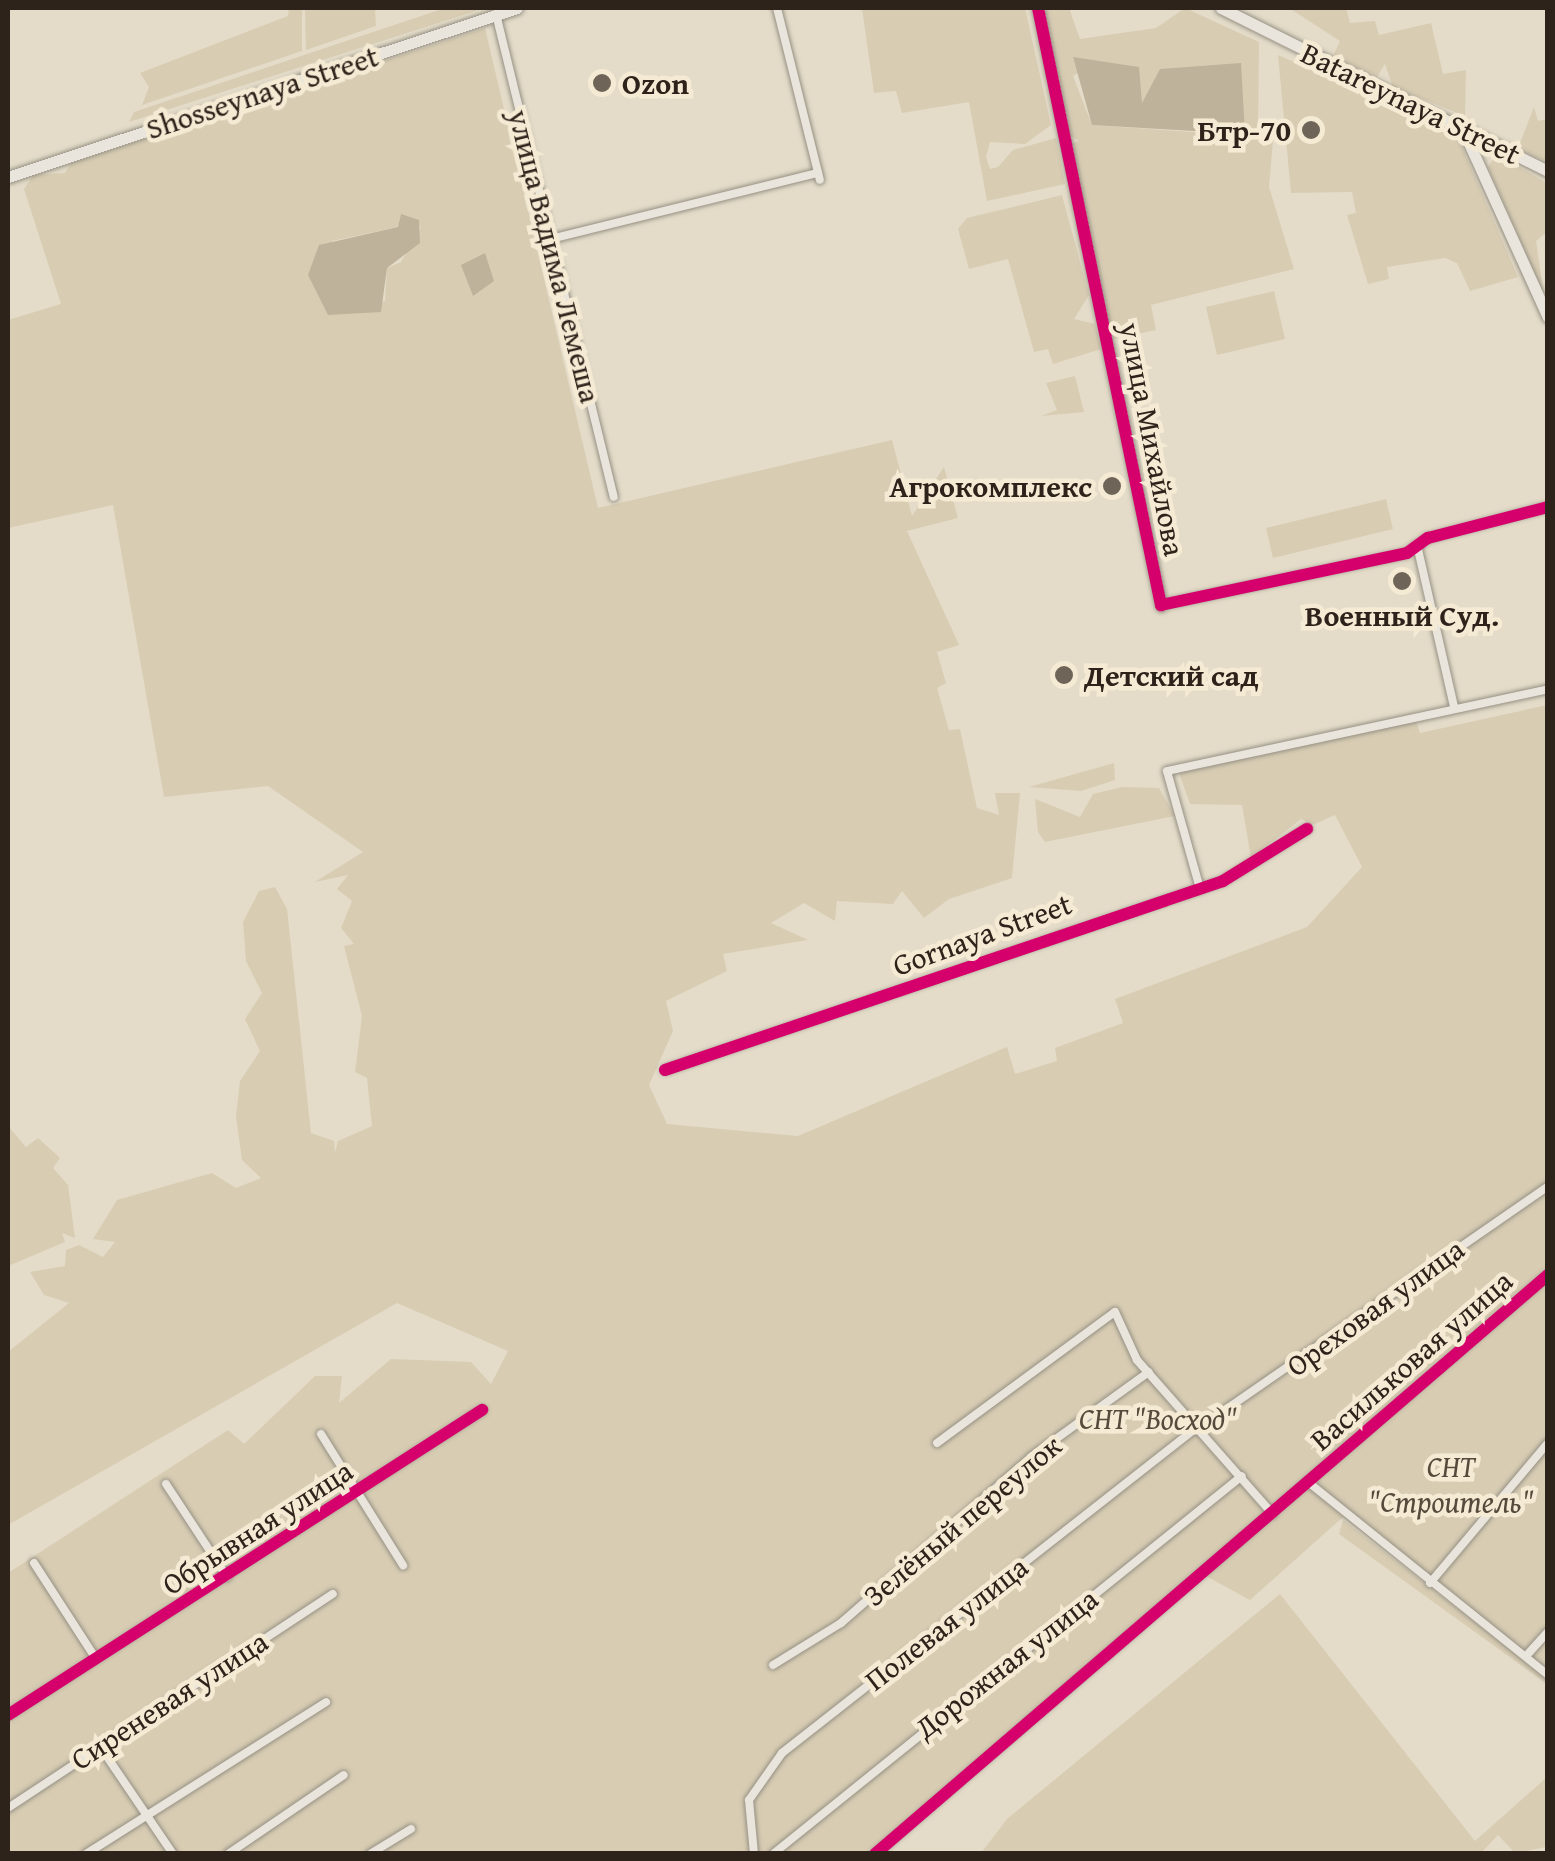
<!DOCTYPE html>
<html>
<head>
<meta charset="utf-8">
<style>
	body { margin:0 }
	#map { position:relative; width:1555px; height:1861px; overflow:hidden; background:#e4dcc9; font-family:"Gentium Book Plus",serif }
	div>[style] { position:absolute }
	.green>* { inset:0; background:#d8cdb3 }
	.water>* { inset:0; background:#beb29a }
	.roads { filter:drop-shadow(0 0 2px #969084) drop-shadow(0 0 2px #969084) }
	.street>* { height:8px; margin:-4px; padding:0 4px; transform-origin:4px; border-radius:4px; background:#e9e5dc }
	.secondary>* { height:11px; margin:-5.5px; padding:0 5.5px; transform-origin:5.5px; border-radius:5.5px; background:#e9e5dc }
	.cycleway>* { height:12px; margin:-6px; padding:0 6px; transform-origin:6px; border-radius:6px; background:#d6006c }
	.dots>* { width:28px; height:28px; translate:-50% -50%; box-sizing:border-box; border:5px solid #f5ebd4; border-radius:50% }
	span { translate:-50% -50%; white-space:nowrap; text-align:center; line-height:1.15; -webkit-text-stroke:9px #f5ebd4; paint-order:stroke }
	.poi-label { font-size:30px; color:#2e231b; font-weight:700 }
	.left { translate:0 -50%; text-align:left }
	.right { translate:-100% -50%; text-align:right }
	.street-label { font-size:30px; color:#2e231b }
	.park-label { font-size:30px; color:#564a3c; font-style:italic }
	.frame { position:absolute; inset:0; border:10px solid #2e231b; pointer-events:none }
</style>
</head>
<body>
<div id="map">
	<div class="green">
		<div style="clip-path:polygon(289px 8px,302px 8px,302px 51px,142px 105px,149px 87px,140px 73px,288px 16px)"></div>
		<div style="clip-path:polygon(305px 8px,375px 8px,376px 26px,306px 50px)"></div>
		<div style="clip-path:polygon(445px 8px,485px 8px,129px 122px,134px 112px)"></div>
		<div style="clip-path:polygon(862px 8px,1025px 8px,1051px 125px,1025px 144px,990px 142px,986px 157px,990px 169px,998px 167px,1013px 150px,1056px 138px,1065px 184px,987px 201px,969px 102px,902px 113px,896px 91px,874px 93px)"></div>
		<div style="clip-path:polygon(evenodd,1042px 8px,1069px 8px,1080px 39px,1156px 28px,1185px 8px,1259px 42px,1258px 132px,1273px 141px,1269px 187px,1294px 269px,1151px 305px,1156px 330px,1112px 339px,1072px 143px,1079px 141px,1069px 135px,1042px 8px,1097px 61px,1125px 65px,1142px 103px,1221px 134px,1092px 125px,1073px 76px,1097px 61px)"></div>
		<div style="clip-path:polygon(1289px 8px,1346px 8px,1350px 23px,1375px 21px,1379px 35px,1431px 23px,1443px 74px,1466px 70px,1465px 116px,1393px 87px,1385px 64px,1377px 77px,1333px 56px,1340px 41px)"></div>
		<div style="clip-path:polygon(evenodd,485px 28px,598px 508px,892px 440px,912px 516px,944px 467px,958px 518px,907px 531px,959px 645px,937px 652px,946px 683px,937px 688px,949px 730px,960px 729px,977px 808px,999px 815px,995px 793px,1020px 793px,1012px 878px,949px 899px,924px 918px,902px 891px,893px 904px,837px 901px,835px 921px,804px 903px,771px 923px,808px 940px,723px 954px,727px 971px,666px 1001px,673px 1031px,649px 1085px,667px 1124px,798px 1136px,1007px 1047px,1015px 1074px,1057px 1061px,1055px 1048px,1123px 1023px,1115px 999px,1307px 927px,1362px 867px,1335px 815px,1313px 825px,1301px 819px,1251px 858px,1242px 805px,1190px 804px,1178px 770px,1414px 714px,1420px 733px,1547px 705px,1547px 1675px,1343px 1517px,1250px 1600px,1202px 1574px,875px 1853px,8px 1853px,8px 1573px,228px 1430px,244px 1444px,315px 1376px,342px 1376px,339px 1403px,391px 1359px,471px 1362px,491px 1384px,508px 1351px,397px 1303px,8px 1525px,8px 1352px,69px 1303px,44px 1295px,30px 1272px,65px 1266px,66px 1250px,79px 1245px,103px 1257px,115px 1242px,93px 1239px,117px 1200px,212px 1173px,236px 1188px,261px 1178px,242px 1160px,236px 1116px,240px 1081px,260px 1051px,245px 1019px,262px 993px,246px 961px,243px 922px,259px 891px,275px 887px,287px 909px,311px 1133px,334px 1141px,335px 1152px,338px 1141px,372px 1126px,367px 1078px,355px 1072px,362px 1016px,344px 946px,354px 944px,341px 928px,352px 901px,337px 889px,348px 875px,315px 882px,363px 852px,268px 786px,164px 797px,113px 505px,8px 528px,8px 320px,61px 304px,24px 189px,33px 175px,65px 173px,71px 163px,485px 28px,401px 215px,421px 227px,401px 262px,387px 268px,385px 301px,328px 314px,332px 241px,398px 227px,401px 215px)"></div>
		<div style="clip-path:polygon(1278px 55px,1456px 133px,1518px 277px,1470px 291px,1457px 263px,1445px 258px,1387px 267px,1389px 279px,1368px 284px,1347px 215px,1356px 213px,1352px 192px,1291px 193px)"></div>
		<div style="clip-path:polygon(1534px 107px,1538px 121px,1547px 119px,1547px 162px,1518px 148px)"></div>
		<div style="clip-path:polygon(1497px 154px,1547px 183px,1547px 232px,1536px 241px,1544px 295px,1488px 167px)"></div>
		<div style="clip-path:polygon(1062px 195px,1089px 295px,1074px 319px,1095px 324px,1101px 349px,1053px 364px,1048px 349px,1034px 352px,1008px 259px,969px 269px,958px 229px,967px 218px)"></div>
		<div style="clip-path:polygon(1274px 291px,1285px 339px,1217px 355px,1206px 307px)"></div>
		<div style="clip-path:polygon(1075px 376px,1084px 412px,1041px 416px,1057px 410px,1046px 383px)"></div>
		<div style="clip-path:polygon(1386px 499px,1393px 529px,1273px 558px,1266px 528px)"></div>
		<div style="clip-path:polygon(1114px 763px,1115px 780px,1081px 791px,1029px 787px)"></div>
		<div style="clip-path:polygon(1122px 787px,1159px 788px,1175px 816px,1045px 842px,1038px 832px,1035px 799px,1080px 817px,1093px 794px)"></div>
		<div style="clip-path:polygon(8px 1126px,26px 1147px,38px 1138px,60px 1158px,53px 1168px,68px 1185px,75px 1238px,62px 1233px,65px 1242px,8px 1266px)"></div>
		<div style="clip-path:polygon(1343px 1520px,1547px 1678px,1547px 1684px,1339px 1534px)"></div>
		<div style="clip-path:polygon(1280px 1594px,1475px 1841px,1547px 1777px,1546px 1847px,1515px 1853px,1498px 1835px,1480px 1854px,981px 1853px,1007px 1819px)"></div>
	</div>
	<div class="water">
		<div style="clip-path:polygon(1073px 57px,1139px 67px,1142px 103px,1160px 69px,1241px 63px,1245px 134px,1092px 125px)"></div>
		<div style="clip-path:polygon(401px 214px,419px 220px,420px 243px,387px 268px,381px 312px,328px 315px,308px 275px,319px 245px,398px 227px)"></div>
		<div style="clip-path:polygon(485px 253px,494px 281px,473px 296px,461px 265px)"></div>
	</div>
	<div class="roads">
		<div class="street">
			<div style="left:777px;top:8px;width:177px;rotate:76deg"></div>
			<div style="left:496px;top:14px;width:497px;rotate:76.3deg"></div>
			<div style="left:551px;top:239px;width:275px;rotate:-13.9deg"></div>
			<div style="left:1417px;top:545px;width:165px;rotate:77.1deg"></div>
			<div style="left:1161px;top:605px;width:251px;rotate:-11.9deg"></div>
			<div style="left:1407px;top:553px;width:26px;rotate:-36deg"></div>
			<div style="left:1428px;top:538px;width:124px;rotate:-14.5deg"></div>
			<div style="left:1199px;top:885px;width:118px;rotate:-105.7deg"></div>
			<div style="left:1167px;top:771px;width:390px;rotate:-12.1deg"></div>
			<div style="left:665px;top:1070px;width:589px;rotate:-18.71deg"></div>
			<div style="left:1223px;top:881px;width:99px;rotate:-31.8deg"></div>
			<div style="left:1202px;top:1426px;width:421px;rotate:-34.7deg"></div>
			<div style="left:321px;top:1434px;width:155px;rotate:58deg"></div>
			<div style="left:937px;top:1443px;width:221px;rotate:-36.4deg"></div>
			<div style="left:1115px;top:1312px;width:53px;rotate:65.4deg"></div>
			<div style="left:1137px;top:1360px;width:205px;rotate:48.6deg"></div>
			<div style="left:1308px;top:1482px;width:308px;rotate:38.8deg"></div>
			<div style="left:166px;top:1484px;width:111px;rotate:56.7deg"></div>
			<div style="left:34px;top:1563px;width:114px;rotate:57.1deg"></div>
			<div style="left:1430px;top:1583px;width:183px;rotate:-49.9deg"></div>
			<div style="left:1527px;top:1655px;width:31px;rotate:-48deg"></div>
			<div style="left:773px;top:1665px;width:80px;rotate:-31.7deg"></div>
			<div style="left:841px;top:1623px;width:252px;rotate:-41.1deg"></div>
			<div style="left:1031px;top:1457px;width:145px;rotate:-35.8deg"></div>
			<div style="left:8px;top:1715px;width:564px;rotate:-32.76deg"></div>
			<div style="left:99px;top:1745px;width:132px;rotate:55.8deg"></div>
			<div style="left:8px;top:1808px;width:389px;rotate:-33.4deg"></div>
			<div style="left:86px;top:1854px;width:284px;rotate:-32.3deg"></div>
			<div style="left:228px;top:1854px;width:140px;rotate:-34.3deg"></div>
			<div style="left:370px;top:1854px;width:48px;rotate:-31.4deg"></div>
			<div style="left:754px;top:1854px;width:54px;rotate:-95.3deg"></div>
			<div style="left:749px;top:1800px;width:57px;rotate:-54.9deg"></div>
			<div style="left:782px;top:1753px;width:531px;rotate:-38.12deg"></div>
			<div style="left:773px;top:1854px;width:602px;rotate:-38.87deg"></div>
			<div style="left:875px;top:1854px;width:888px;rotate:-40.71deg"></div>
		</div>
		<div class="secondary">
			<div style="left:1038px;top:8px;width:610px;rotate:78.36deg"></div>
			<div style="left:1221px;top:8px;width:365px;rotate:26.5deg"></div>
			<div style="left:1463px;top:130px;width:205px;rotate:65.6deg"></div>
			<div style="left:8px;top:177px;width:536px;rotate:-18.37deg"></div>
		</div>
	</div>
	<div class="cycleway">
		<div style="left:1038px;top:8px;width:610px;rotate:78.36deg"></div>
		<div style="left:1161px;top:605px;width:251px;rotate:-11.9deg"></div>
		<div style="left:1407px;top:553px;width:26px;rotate:-36deg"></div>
		<div style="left:1428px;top:538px;width:124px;rotate:-14.5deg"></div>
		<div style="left:665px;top:1070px;width:589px;rotate:-18.71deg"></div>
		<div style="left:1223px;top:881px;width:99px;rotate:-31.8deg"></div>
		<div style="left:8px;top:1715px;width:564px;rotate:-32.76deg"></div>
		<div style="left:875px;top:1854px;width:888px;rotate:-40.71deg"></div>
	</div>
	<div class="dots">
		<div style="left:602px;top:83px;background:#6e6458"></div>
		<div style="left:1311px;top:130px;background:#6e6458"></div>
		<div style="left:1112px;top:486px;background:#6e6458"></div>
		<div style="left:1402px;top:581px;background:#6e6458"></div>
		<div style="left:1064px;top:675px;background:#6e6458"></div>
	</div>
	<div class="poi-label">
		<span class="left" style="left:622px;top:83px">Ozon</span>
		<span class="right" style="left:1291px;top:130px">Бтр-70</span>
		<span class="right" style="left:1092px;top:486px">Агрокомплекс</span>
		<span style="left:1402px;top:615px">Военный Суд.</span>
		<span class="left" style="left:1084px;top:675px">Детский сад</span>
	</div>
	<div class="street-label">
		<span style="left:262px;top:92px;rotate:-18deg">Shosseynaya Street</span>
		<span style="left:1411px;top:103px;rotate:26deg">Batareynaya Street</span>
		<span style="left:555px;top:256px;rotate:76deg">улица Вадима Лемеша</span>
		<span style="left:1153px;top:439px;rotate:79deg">улица Михайлова</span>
		<span style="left:982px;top:934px;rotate:-20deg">Gornaya Street</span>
		<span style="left:1375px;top:1307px;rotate:-36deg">Ореховая улица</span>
		<span style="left:1411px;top:1360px;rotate:-41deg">Васильковая улица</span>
		<span style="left:962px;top:1520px;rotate:-40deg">Зелёный переулок</span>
		<span style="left:257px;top:1527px;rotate:-33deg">Обрывная улица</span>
		<span style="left:946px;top:1623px;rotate:-38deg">Полевая улица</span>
		<span style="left:1006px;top:1663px;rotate:-38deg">Дорожная улица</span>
		<span style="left:169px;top:1700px;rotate:-33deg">Сиреневая улица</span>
	</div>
	<div class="park-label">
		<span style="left:1158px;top:1418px">СНТ "Восход"</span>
		<span style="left:1451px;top:1483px">СНТ<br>"Строитель"</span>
	</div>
	<div class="frame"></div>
</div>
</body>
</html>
